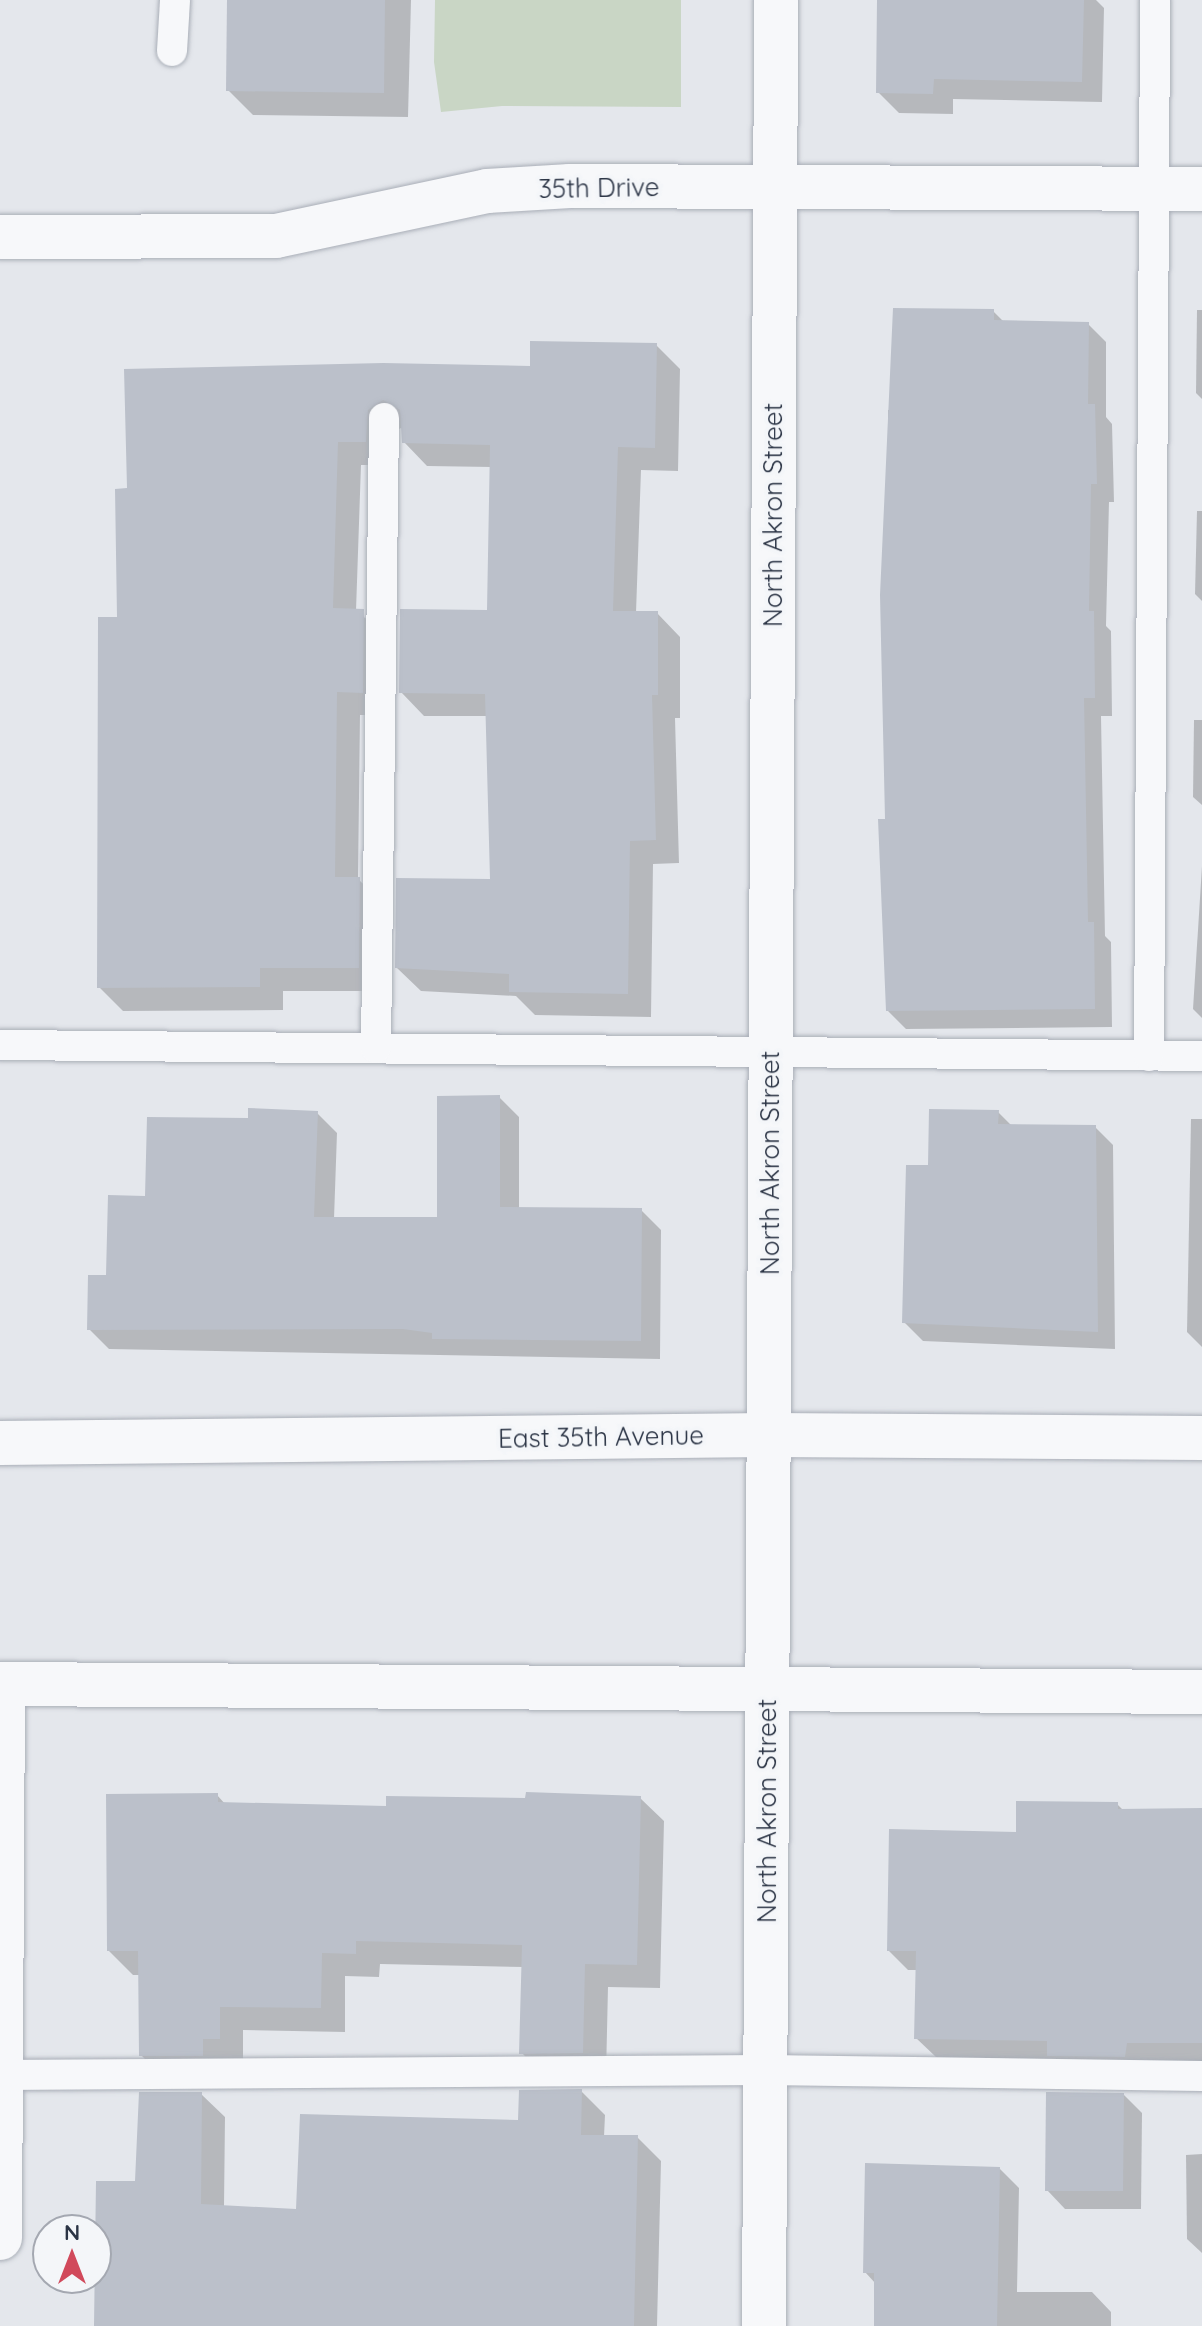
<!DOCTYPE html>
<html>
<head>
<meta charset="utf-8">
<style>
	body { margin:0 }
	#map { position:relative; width:1202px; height:2326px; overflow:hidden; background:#e4e7ec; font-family:Quicksand,sans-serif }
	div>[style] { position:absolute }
	.green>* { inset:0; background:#c9d6c5 }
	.shadow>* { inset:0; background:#0003 }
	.building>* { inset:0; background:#bbc0ca }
	.roads { filter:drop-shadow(0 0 2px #a9aeb7) drop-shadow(0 0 2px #a9aeb7) }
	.service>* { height:30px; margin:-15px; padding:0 15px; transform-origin:15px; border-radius:15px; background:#f7f8fa }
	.minor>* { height:44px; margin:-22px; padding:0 22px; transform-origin:22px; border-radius:22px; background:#f7f8fa }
	.tertiary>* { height:44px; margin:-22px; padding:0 22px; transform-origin:22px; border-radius:22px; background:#f7f8fa }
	span { translate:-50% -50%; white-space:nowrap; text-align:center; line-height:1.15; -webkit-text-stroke:8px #f4f6f9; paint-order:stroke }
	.street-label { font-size:26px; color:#2b3445 }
	.north { position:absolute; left:32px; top:2214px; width:80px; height:80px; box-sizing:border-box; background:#f4f6f9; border:2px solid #a4a8b1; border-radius:50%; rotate:0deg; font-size:22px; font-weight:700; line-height:32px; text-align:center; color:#2b3445 }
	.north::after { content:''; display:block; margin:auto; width:28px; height:36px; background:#d1495b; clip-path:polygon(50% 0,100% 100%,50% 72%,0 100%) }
</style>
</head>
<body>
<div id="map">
	<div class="green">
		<div style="clip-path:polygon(435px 0,681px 0,681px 107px,502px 106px,441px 112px,434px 62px)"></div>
	</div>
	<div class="shadow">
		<div style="clip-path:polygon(230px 0,411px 0,408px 117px,253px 115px,228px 90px)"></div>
		<div style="clip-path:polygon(877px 0,1096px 0,1104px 8px,1102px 102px,953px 99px,953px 114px,899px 113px,878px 92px)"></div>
		<div style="clip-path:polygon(1197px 310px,1202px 310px,1202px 399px,1196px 393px)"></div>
		<div style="clip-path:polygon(993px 311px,1004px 322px,1088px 324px,1106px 342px,1106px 417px,1112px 424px,1114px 502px,1109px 502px,1106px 626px,1111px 631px,1112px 716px,1101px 716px,1105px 936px,1111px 942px,1112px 1027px,906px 1029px,888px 1011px,880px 821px,887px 821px,888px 410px,894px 410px)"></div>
		<div style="clip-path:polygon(656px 345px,680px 369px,678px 471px,641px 470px,636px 613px,657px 613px,680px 637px,680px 718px,675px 718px,679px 863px,653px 864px,651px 1017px,535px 1015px,516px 996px,421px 991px,397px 968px,492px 881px,488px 716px,424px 716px,401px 692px,489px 612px,491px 467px,427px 466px,404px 442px,403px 427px,391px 433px,389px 465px,361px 465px,356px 611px,386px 634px,385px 715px,360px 715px,358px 879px,383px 903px,382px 991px,283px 991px,283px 1010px,123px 1011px,99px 987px,129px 490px,126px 371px,532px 368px)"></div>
		<div style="clip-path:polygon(1197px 511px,1202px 511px,1202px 601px,1195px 594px)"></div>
		<div style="clip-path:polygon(1194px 720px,1202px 720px,1202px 805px,1193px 797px)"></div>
		<div style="clip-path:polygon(1202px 866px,1202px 1018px,1193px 1009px)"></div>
		<div style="clip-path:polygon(499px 1097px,519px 1117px,519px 1209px,641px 1210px,661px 1230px,660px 1359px,109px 1349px,89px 1329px,147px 1198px,250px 1120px,317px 1113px,337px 1133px,334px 1219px,439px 1219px)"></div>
		<div style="clip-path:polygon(998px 1112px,1012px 1126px,1095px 1127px,1113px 1145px,1115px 1349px,923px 1341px,904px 1322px)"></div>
		<div style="clip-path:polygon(1191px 1119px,1202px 1119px,1202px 1347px,1187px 1332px)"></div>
		<div style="clip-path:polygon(217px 1795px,226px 1805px,388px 1808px,388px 1798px,640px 1798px,664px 1821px,660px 1988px,608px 1987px,606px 2076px,545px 2077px,522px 2053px,524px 1967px,380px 1964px,379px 1977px,345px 1976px,345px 2032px,243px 2030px,243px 2062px,165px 2079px,141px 2055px,140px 1975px,133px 1975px,109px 1951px)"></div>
		<div style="clip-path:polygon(1117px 1804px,1124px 1811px,1202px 1810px,1202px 2062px,936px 2057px,916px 2038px,917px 1970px,908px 1970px,889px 1951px,1018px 1834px)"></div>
		<div style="clip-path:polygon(581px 2091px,605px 2115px,604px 2137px,637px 2137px,661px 2161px,657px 2326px,96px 2326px,137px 2183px,201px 2094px,225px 2117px,224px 2207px,298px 2211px,520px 2122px)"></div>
		<div style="clip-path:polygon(1124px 2095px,1142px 2113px,1141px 2209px,1065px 2209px,1047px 2190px)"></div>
		<div style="clip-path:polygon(1202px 2154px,1202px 2253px,1187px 2239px,1186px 2155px)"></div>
		<div style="clip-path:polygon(1000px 2169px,1019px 2188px,1017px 2292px,1092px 2292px,1111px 2312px,1111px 2326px,876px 2326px,876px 2284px,865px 2272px)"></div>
	</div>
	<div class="building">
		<div style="clip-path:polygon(227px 0,385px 0,384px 93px,226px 91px)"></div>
		<div style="clip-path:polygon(877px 0,1084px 0,1082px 82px,934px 79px,933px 94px,876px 93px)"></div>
		<div style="clip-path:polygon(893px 308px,994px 309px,994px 320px,1089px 322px,1088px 404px,1095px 404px,1097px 484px,1091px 484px,1089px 611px,1094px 611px,1095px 698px,1084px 698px,1088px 922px,1094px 922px,1095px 1009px,886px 1011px,878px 819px,885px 819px,880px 595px)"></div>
		<div style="clip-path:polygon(530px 341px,657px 343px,655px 448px,618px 447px,613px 611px,658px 611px,658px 695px,652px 695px,656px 840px,630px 841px,628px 994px,509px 992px,509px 974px,395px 968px,396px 878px,490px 879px,485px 694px,399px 693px,400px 609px,487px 610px,490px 445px,402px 443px,400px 410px,383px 400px,368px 410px,366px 442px,338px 442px,333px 608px,364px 609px,363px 693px,337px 692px,335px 877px,360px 877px,359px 968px,260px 968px,260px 987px,97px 988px,98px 617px,117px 617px,115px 489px,127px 488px,124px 369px,383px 363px,530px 366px)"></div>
		<div style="clip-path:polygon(500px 1095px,500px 1207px,642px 1208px,641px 1341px,432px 1339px,432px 1333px,403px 1329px,87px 1330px,88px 1275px,106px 1275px,108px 1195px,145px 1196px,147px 1117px,248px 1118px,248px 1108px,318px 1111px,314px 1217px,437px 1217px,437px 1096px)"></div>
		<div style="clip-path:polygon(929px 1109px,999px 1110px,998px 1124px,1096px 1125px,1098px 1332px,902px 1323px,906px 1165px,928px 1165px)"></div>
		<div style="clip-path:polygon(526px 1792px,641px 1796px,637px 1965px,585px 1964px,583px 2053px,519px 2054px,522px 1945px,356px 1941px,356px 1954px,322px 1953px,321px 2008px,220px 2007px,220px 2039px,203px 2039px,203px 2056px,139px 2056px,138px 1951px,107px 1951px,106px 1794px,218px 1793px,218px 1802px,386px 1806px,386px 1796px,525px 1798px)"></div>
		<div style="clip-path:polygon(1016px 1801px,1118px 1802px,1118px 1809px,1202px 1808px,1202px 2043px,1127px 2043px,1125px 2057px,1047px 2056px,1047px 2041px,914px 2039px,916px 1951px,887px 1951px,889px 1829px,1016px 1832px)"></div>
		<div style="clip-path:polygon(582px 2089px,581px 2135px,638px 2135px,634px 2326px,94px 2326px,96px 2181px,135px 2181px,139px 2092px,202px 2092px,201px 2204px,296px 2209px,300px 2114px,518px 2120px,519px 2090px)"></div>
		<div style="clip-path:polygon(1046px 2092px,1124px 2093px,1123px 2191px,1045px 2191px)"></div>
		<div style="clip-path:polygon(865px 2163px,1000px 2167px,997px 2326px,874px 2326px,874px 2273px,863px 2273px)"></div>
	</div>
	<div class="roads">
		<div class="service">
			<div style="left:172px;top:51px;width:51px;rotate:-86.6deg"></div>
			<div style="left:0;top:1045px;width:1202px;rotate:0.52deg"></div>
			<div style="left:376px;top:1048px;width:630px;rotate:-89.27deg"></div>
			<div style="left:1149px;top:1056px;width:1056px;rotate:-89.67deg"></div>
			<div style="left:0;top:2075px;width:765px;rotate:-0.37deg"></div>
			<div style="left:765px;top:2070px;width:437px;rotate:0.8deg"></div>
		</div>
		<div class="minor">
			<div style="left:0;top:237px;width:276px;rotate:-0.2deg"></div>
			<div style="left:276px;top:236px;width:216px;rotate:-12deg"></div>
			<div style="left:487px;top:191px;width:83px;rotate:-3.4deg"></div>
			<div style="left:570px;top:186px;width:632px;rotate:0.27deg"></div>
			<div style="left:0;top:2238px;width:554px;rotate:-89.69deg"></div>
			<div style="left:764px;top:2326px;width:2326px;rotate:-89.7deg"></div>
		</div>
		<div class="tertiary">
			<div style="left:0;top:1443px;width:769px;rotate:-0.6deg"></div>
			<div style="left:769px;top:1435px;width:433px;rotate:0.4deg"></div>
			<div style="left:0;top:1684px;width:1202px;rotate:0.38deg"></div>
		</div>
	</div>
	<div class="street-label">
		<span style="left:599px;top:188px;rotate:-1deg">35th Drive</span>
		<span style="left:773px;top:515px;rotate:-90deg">North Akron Street</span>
		<span style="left:770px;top:1163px;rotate:-90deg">North Akron Street</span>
		<span style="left:601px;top:1437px;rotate:-1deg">East 35th Avenue</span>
		<span style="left:767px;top:1811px;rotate:-90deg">North Akron Street</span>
	</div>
	<div class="north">N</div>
</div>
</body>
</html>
